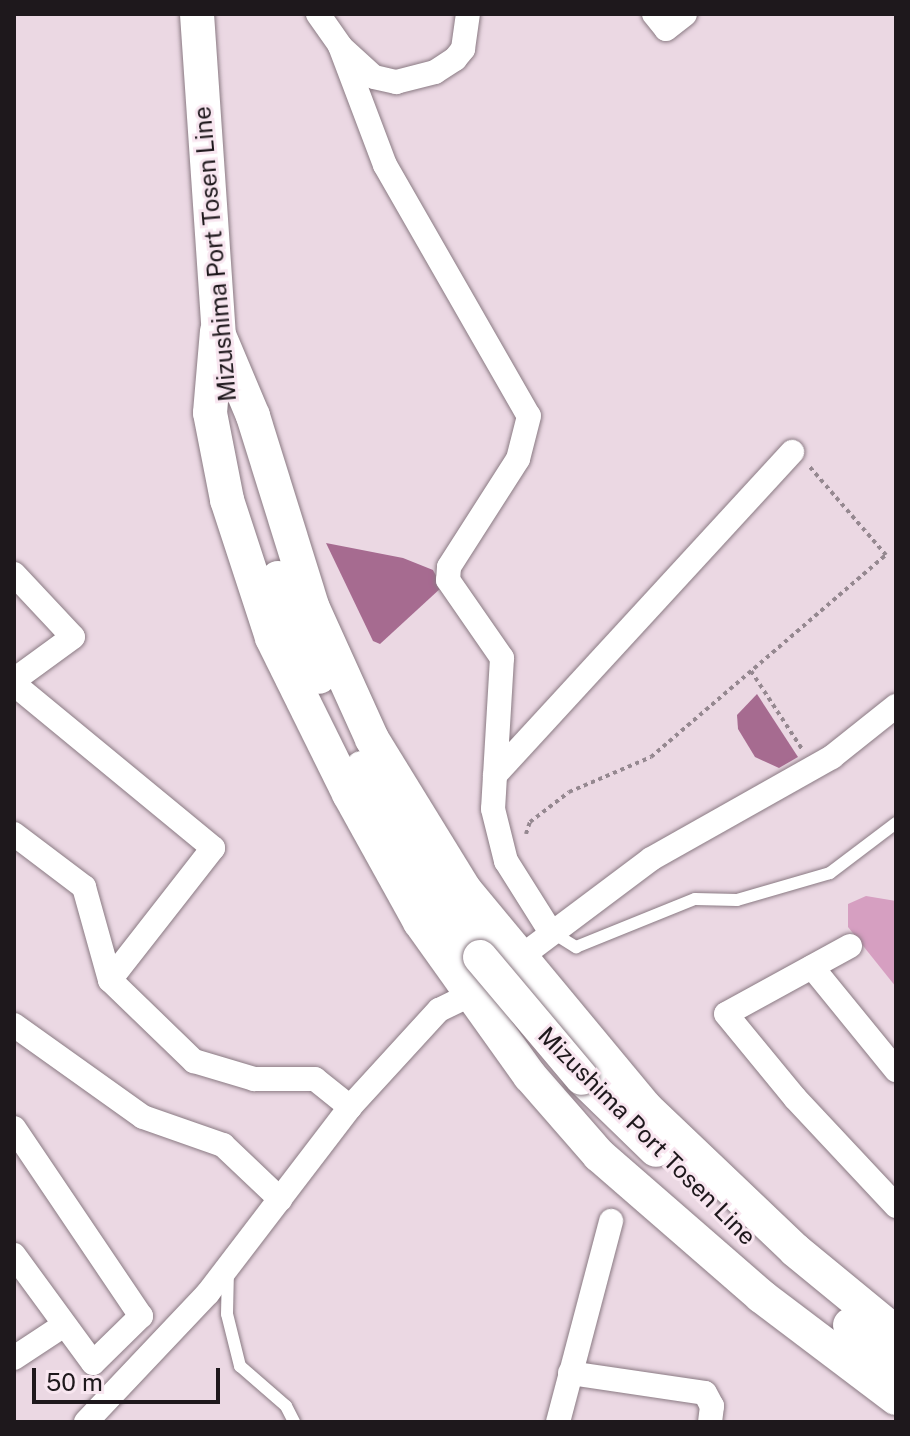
<!DOCTYPE html>
<html>
<head>
<meta charset="utf-8">
<style>
	body { margin:0 }
	#map { position:relative; width:910px; height:1436px; overflow:hidden; background:#ebd8e3; font-family:"Public Sans",sans-serif }
	div>[style] { position:absolute }
	.green>* { inset:0; background:#d69fc1 }
	.water>* { inset:0; background:#a66b90 }
	.path>* { height:4px; margin-top:-2px; transform-origin:0; background:repeating-linear-gradient(90deg,#958890 0 4px,transparent 0 8px) }
	.roads { filter:drop-shadow(0 0 2px #8a7a83) drop-shadow(0 0 2px #8a7a83) }
	.service>* { height:12px; margin:-6px; padding:0 6px; transform-origin:6px; border-radius:6px; background:#fff }
	.minor>* { height:24px; margin:-12px; padding:0 12px; transform-origin:12px; border-radius:12px; background:#fff }
	.secondary>* { height:34px; margin:-17px; padding:0 17px; transform-origin:17px; border-radius:17px; background:#fff }
	.bridges { filter:drop-shadow(0 0 2px #8a7a83) drop-shadow(0 0 2px #8a7a83) }
	.secondary-bridge>* { height:34px; margin:-17px; padding:0 17px; transform-origin:17px; border-radius:17px; background:#fff }
	span { translate:-50% -50%; white-space:nowrap; text-align:center; line-height:1.15; -webkit-text-stroke:6px #f8e6f0; paint-order:stroke }
	.street-label { font-size:24px; color:#1e181c }
	.frame { position:absolute; inset:0; border:16px solid #1e181c; pointer-events:none }
	.scale { position:absolute; left:32px; top:1368px; width:188px; height:36px; box-sizing:border-box; border:4px solid #1e181c; border-top:0; padding-left:10px; font-size:24px; line-height:28px; white-space:nowrap; color:#1e181c; -webkit-text-stroke:6px #f8e6f0; paint-order:stroke }
</style>
</head>
<body>
<div id="map">
	<div class="green">
		<div style="clip-path:polygon(866px 896px,896px 901px,896px 987px,848px 927px,848px 904px)"></div>
	</div>
	<div class="water">
		<div style="clip-path:polygon(326px 543px,403px 558px,433px 570px,442px 587px,380px 644px,373px 641px)"></div>
		<div style="clip-path:polygon(757px 694px,798px 757px,779px 768px,755px 757px,738px 729px,737px 715px)"></div>
	</div>
	<div class="path">
		<div style="left:751px;top:671px;width:93px;rotate:56.8deg"></div>
		<div style="left:526px;top:834px;width:13px;rotate:-72deg"></div>
		<div style="left:530px;top:822px;width:49px;rotate:-37.6deg"></div>
		<div style="left:569px;top:792px;width:89px;rotate:-23.1deg"></div>
		<div style="left:651px;top:757px;width:310px;rotate:-40.7deg"></div>
		<div style="left:886px;top:555px;width:118px;rotate:-130.9deg"></div>
	</div>
	<div class="roads">
		<div class="service">
			<div style="left:550px;top:931px;width:31px;rotate:32deg"></div>
			<div style="left:576px;top:947px;width:128px;rotate:-22deg"></div>
			<div style="left:695px;top:899px;width:42px;rotate:1.4deg"></div>
			<div style="left:737px;top:900px;width:97px;rotate:-16.2deg"></div>
			<div style="left:830px;top:873px;width:83px;rotate:-37.1deg"></div>
			<div style="left:228px;top:1270px;width:44px;rotate:91.3deg"></div>
			<div style="left:227px;top:1314px;width:54px;rotate:76deg"></div>
			<div style="left:240px;top:1366px;width:61px;rotate:41deg"></div>
			<div style="left:286px;top:1406px;width:18px;rotate:63deg"></div>
		</div>
		<div class="minor">
			<div style="left:318px;top:14px;width:39px;rotate:55deg"></div>
			<div style="left:340px;top:46px;width:46px;rotate:42.4deg"></div>
			<div style="left:374px;top:77px;width:23px;rotate:13deg"></div>
			<div style="left:396px;top:82px;width:40px;rotate:-14.4deg"></div>
			<div style="left:435px;top:72px;width:24px;rotate:-33deg"></div>
			<div style="left:455px;top:59px;width:13px;rotate:-51deg"></div>
			<div style="left:463px;top:49px;width:35px;rotate:-82deg"></div>
			<div style="left:654px;top:14px;width:19px;rotate:51deg"></div>
			<div style="left:666px;top:29px;width:24px;rotate:-38deg"></div>
			<div style="left:340px;top:46px;width:127px;rotate:69.3deg"></div>
			<div style="left:385px;top:165px;width:289px;rotate:60.2deg"></div>
			<div style="left:529px;top:416px;width:44px;rotate:104.3deg"></div>
			<div style="left:518px;top:459px;width:128px;rotate:122.6deg"></div>
			<div style="left:449px;top:567px;width:13px;rotate:94deg"></div>
			<div style="left:448px;top:580px;width:95px;rotate:55.3deg"></div>
			<div style="left:502px;top:658px;width:151px;rotate:93.4deg"></div>
			<div style="left:493px;top:809px;width:54px;rotate:76deg"></div>
			<div style="left:506px;top:861px;width:83px;rotate:57.8deg"></div>
			<div style="left:14px;top:574px;width:86px;rotate:46.9deg"></div>
			<div style="left:73px;top:637px;width:73px;rotate:143.9deg"></div>
			<div style="left:14px;top:684px;width:258px;rotate:39.5deg"></div>
			<div style="left:213px;top:848px;width:167px;rotate:128deg"></div>
			<div style="left:495px;top:775px;width:439px;rotate:-47.4deg"></div>
			<div style="left:14px;top:834px;width:88px;rotate:37.1deg"></div>
			<div style="left:84px;top:887px;width:97px;rotate:74.4deg"></div>
			<div style="left:110px;top:980px;width:117px;rotate:44deg"></div>
			<div style="left:194px;top:1061px;width:63px;rotate:16.7deg"></div>
			<div style="left:254px;top:1079px;width:61px"></div>
			<div style="left:315px;top:1079px;width:45px;rotate:38.7deg"></div>
			<div style="left:850px;top:946px;width:141px;rotate:151.3deg"></div>
			<div style="left:726px;top:1014px;width:109px;rotate:50.6deg"></div>
			<div style="left:795px;top:1098px;width:148px;rotate:46.9deg"></div>
			<div style="left:812px;top:967px;width:133px;rotate:50.8deg"></div>
			<div style="left:14px;top:1025px;width:158px;rotate:35.5deg"></div>
			<div style="left:143px;top:1117px;width:85px;rotate:19.3deg"></div>
			<div style="left:223px;top:1145px;width:79px;rotate:43.5deg"></div>
			<div style="left:14px;top:1128px;width:227px;rotate:56deg"></div>
			<div style="left:141px;top:1316px;width:67px;rotate:135.6deg"></div>
			<div style="left:93px;top:1363px;width:134px;rotate:-126.2deg"></div>
			<div style="left:14px;top:1358px;width:60px;rotate:-33.4deg"></div>
			<div style="left:570px;top:1373px;width:136px;rotate:8.4deg"></div>
			<div style="left:705px;top:1393px;width:15px;rotate:62deg"></div>
			<div style="left:712px;top:1406px;width:16px;rotate:97deg"></div>
			<div style="left:86px;top:1422px;width:178px;rotate:-46.6deg"></div>
			<div style="left:208px;top:1293px;width:234px;rotate:-52.6deg"></div>
			<div style="left:350px;top:1107px;width:132px;rotate:-47.5deg"></div>
			<div style="left:439px;top:1010px;width:34px;rotate:-26deg"></div>
			<div style="left:470px;top:995px;width:226px;rotate:-36.9deg"></div>
			<div style="left:651px;top:859px;width:208px;rotate:-29.4deg"></div>
			<div style="left:832px;top:757px;width:82px;rotate:-38.6deg"></div>
			<div style="left:558px;top:1422px;width:208px;rotate:-75.2deg"></div>
		</div>
		<div class="secondary">
			<div style="left:197px;top:14px;width:340px;rotate:86.1deg"></div>
			<div style="left:217px;top:331px;width:82px;rotate:94.9deg"></div>
			<div style="left:210px;top:413px;width:89px;rotate:78.9deg"></div>
			<div style="left:227px;top:500px;width:145px;rotate:71.9deg"></div>
			<div style="left:272px;top:638px;width:174px;rotate:63.7deg"></div>
			<div style="left:349px;top:794px;width:146px;rotate:61deg"></div>
			<div style="left:420px;top:922px;width:189px;rotate:54.5deg"></div>
			<div style="left:530px;top:1076px;width:105px;rotate:48.9deg"></div>
			<div style="left:599px;top:1155px;width:215px;rotate:41deg"></div>
			<div style="left:761px;top:1296px;width:169px;rotate:37.1deg"></div>
			<div style="left:219px;top:335px;width:88px;rotate:67.2deg"></div>
			<div style="left:253px;top:416px;width:199px;rotate:72.7deg"></div>
			<div style="left:312px;top:606px;width:146px;rotate:65.7deg"></div>
			<div style="left:372px;top:739px;width:177px;rotate:58.4deg"></div>
			<div style="left:465px;top:890px;width:282px;rotate:50.3deg"></div>
			<div style="left:645px;top:1107px;width:207px;rotate:43.6deg"></div>
			<div style="left:795px;top:1250px;width:131px;rotate:39.4deg"></div>
			<div style="left:278px;top:578px;width:107px;rotate:67.5deg"></div>
			<div style="left:362px;top:768px;width:223px;rotate:58deg"></div>
			<div style="left:582px;top:1078px;width:103px;rotate:44.2deg"></div>
			<div style="left:850px;top:1325px;width:60px;rotate:39.6deg"></div>
		</div>
	</div>
	<div class="bridges">
		<div class="secondary-bridge">
			<div style="left:480px;top:957px;width:158px;rotate:49.9deg"></div>
		</div>
	</div>
	<div class="street-label">
		<span style="left:215px;top:254px;rotate:-95deg">Mizushima Port Tosen Line</span>
		<span style="left:647px;top:1136px;rotate:45deg">Mizushima Port Tosen Line</span>
	</div>
	<div class="frame"></div>
	<div class="scale">50 m</div>
</div>
</body>
</html>
